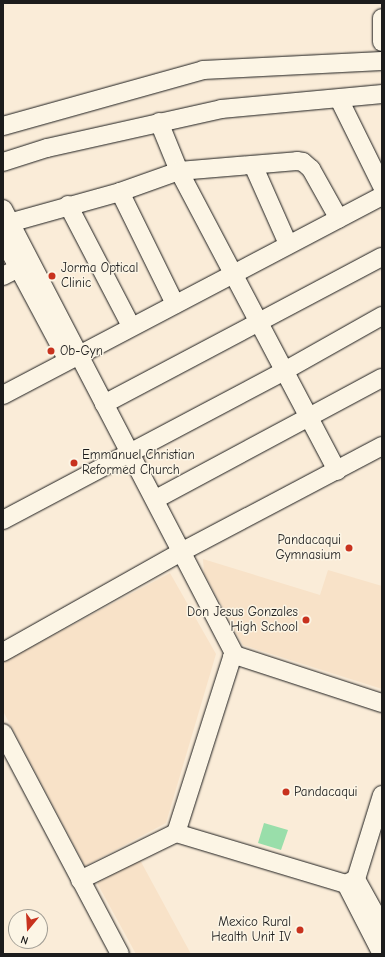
<!DOCTYPE html>
<html>
<head>
<meta charset="utf-8">
<style>
	body { margin:0 }
	#map { position:relative; width:385px; height:957px; overflow:hidden; background:#faecd8; font-family:"Comic Neue",sans-serif }
	div>[style] { position:absolute }
	.built>* { inset:0; background:#f8e2c8 }
	.green>* { inset:0; background:#99deaa }
	.roads { filter:drop-shadow(0 0 1px #1c1c1c) drop-shadow(0 0 1px #1c1c1c) }
	.minor>* { height:18px; margin:-9px; padding:0 9px; transform-origin:9px; border-radius:9px; background:#fcf5e5 }
	.dots>* { width:11px; height:11px; translate:-50% -50%; box-sizing:border-box; border:2px solid #fcf5e5; border-radius:50% }
	span { translate:-50% -50%; white-space:nowrap; text-align:center; line-height:1.15; -webkit-text-stroke:3px #fcf5e5; paint-order:stroke }
	.poi-label { font-size:13px; color:#1c1c1c }
	.left { translate:0 -50%; text-align:left }
	.right { translate:-100% -50%; text-align:right }
	.frame { position:absolute; inset:0; border:4px solid #1c1c1c; pointer-events:none }
	.north { position:absolute; left:8px; top:909px; width:40px; height:40px; box-sizing:border-box; background:#fcf5e5; border:1px solid #a29e95; border-radius:50%; rotate:198deg; font-size:11px; font-weight:700; line-height:16px; text-align:center; color:#1c1c1c }
	.north::after { content:''; display:block; margin:auto; width:14px; height:18px; background:#c8321e; clip-path:polygon(50% 0,100% 100%,50% 72%,0 100%) }
</style>
</head>
<body>
<div id="map">
	<div class="built">
		<div style="clip-path:polygon(203px 559px,320px 595px,328px 570px,382px 586px,382px 689px,243px 645px,204px 573px)"></div>
		<div style="clip-path:polygon(170px 573px,216px 654px,166px 823px,85px 866px,3px 711px,3px 662px)"></div>
		<div style="clip-path:polygon(140px 860px,191px 954px,136px 954px,97px 883px)"></div>
	</div>
	<div class="green">
		<div style="clip-path:polygon(264px 823px,288px 830px,281px 850px,258px 843px)"></div>
	</div>
	<div class="roads">
		<div class="minor">
			<div style="left:382px;top:18px;width:24px;rotate:90deg"></div>
			<div style="left:339px;top:99px;width:97px;rotate:63.7deg"></div>
			<div style="left:159px;top:122px;width:53px;rotate:67.8deg"></div>
			<div style="left:179px;top:171px;width:339px;rotate:62.2deg"></div>
			<div style="left:3px;top:126px;width:208px;rotate:-15.6deg"></div>
			<div style="left:203px;top:70px;width:179px;rotate:-2.9deg"></div>
			<div style="left:3px;top:162px;width:46px;rotate:-17.7deg"></div>
			<div style="left:47px;top:148px;width:178px;rotate:-12.6deg"></div>
			<div style="left:221px;top:109px;width:162px;rotate:-5.3deg"></div>
			<div style="left:253px;top:165px;width:86px;rotate:66.1deg"></div>
			<div style="left:120px;top:192px;width:125px;rotate:63.8deg"></div>
			<div style="left:68px;top:205px;width:136px;rotate:62.5deg"></div>
			<div style="left:3px;top:209px;width:503px;rotate:62.52deg"></div>
			<div style="left:9px;top:223px;width:115px;rotate:-15.6deg"></div>
			<div style="left:120px;top:192px;width:63px;rotate:-19.6deg"></div>
			<div style="left:179px;top:171px;width:118px;rotate:-4.8deg"></div>
			<div style="left:297px;top:161px;width:6px;rotate:9deg"></div>
			<div style="left:303px;top:162px;width:11px;rotate:41deg"></div>
			<div style="left:311px;top:169px;width:57px;rotate:60.8deg"></div>
			<div style="left:3px;top:239px;width:134px;rotate:61.9deg"></div>
			<div style="left:3px;top:276px;width:29px;rotate:-27deg"></div>
			<div style="left:3px;top:395px;width:428px;rotate:-27.7deg"></div>
			<div style="left:104px;top:404px;width:314px;rotate:-27.9deg"></div>
			<div style="left:156px;top:499px;width:256px;rotate:-28.2deg"></div>
			<div style="left:3px;top:520px;width:320px;rotate:-27.9deg"></div>
			<div style="left:286px;top:370px;width:110px;rotate:-29.4deg"></div>
			<div style="left:3px;top:652px;width:206px;rotate:-29.3deg"></div>
			<div style="left:183px;top:551px;width:225px;rotate:-27.8deg"></div>
			<div style="left:3px;top:733px;width:250px;rotate:62.1deg"></div>
			<div style="left:176px;top:833px;width:185px;rotate:-72.3deg"></div>
			<div style="left:232px;top:657px;width:4px;rotate:-34deg"></div>
			<div style="left:235px;top:655px;width:155px;rotate:18.1deg"></div>
			<div style="left:80px;top:880px;width:107px;rotate:-26.1deg"></div>
			<div style="left:176px;top:833px;width:177px;rotate:16.7deg"></div>
			<div style="left:346px;top:884px;width:11px;rotate:-27deg"></div>
			<div style="left:356px;top:879px;width:88px;rotate:-72.8deg"></div>
			<div style="left:358px;top:883px;width:49px;rotate:60.8deg"></div>
			<div style="left:346px;top:884px;width:79px;rotate:62.8deg"></div>
		</div>
	</div>
	<div class="dots">
		<div style="left:52px;top:276px;background:#c8321e"></div>
		<div style="left:51px;top:351px;background:#c8321e"></div>
		<div style="left:74px;top:463px;background:#c8321e"></div>
		<div style="left:349px;top:548px;background:#c8321e"></div>
		<div style="left:306px;top:620px;background:#c8321e"></div>
		<div style="left:286px;top:792px;background:#c8321e"></div>
		<div style="left:300px;top:930px;background:#c8321e"></div>
	</div>
	<div class="poi-label">
		<span class="left" style="left:61px;top:276px">Jorma Optical<br>Clinic</span>
		<span class="left" style="left:60px;top:351px">Ob-Gyn</span>
		<span class="left" style="left:82px;top:463px">Emmanuel Christian<br>Reformed Church</span>
		<span class="right" style="left:341px;top:548px">Pandacaqui<br>Gymnasium</span>
		<span class="right" style="left:298px;top:620px">Don Jesus Gonzales<br>High School</span>
		<span class="left" style="left:294px;top:792px">Pandacaqui</span>
		<span class="right" style="left:291px;top:930px">Mexico Rural<br>Health Unit IV</span>
	</div>
	<div class="frame"></div>
	<div class="north">N</div>
</div>
</body>
</html>
